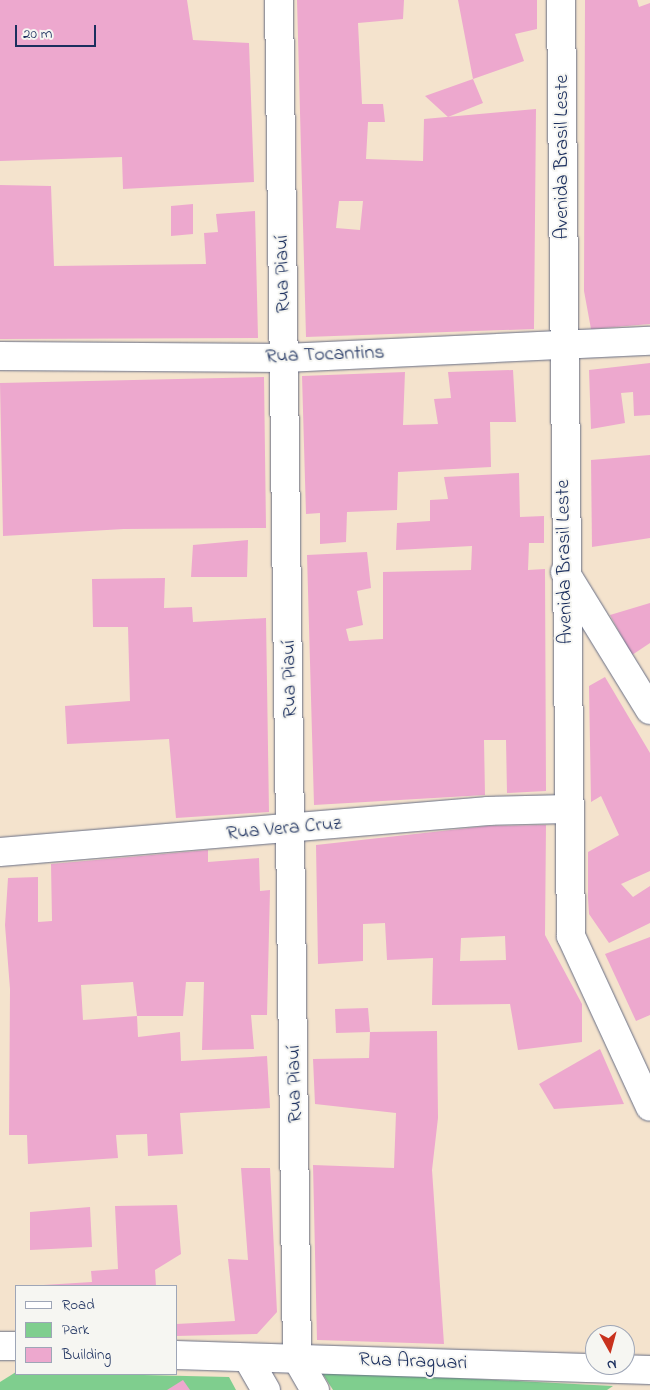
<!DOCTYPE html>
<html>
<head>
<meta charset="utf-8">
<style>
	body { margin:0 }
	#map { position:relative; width:650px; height:1390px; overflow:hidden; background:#f4e3cd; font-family:"Indie Flower",sans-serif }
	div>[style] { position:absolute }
	.green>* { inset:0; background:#7fce8e }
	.building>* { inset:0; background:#eda8ce }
	.roads { filter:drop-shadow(0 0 1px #676e85) drop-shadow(0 0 1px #676e85) }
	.street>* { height:28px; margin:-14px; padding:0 14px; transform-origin:14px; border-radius:14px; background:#fff }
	span { translate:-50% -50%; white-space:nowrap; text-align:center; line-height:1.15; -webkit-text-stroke:4px #f6f6f2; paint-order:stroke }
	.street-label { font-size:20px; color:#1b2f5e }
	.legend { position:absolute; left:15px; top:1285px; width:162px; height:90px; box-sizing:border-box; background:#f6f6f2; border:1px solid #9ea6b7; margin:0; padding:6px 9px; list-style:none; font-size:15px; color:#1b2f5e }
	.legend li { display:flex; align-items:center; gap:10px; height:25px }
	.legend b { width:25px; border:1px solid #9ea6b7 }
	.north { position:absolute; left:585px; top:1325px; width:50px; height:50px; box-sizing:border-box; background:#f6f6f2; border:1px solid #9ea6b7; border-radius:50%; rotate:173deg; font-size:14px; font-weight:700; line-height:20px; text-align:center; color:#1b2f5e }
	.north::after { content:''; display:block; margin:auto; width:18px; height:22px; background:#c8321e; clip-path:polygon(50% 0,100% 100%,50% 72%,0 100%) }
	.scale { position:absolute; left:15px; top:25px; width:81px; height:22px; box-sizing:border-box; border:2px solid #1b2f5e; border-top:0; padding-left:6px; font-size:15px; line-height:18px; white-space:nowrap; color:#1b2f5e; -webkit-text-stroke:4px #f6f6f2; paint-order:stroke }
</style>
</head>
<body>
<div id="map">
	<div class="green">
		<div style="clip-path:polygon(321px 1371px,613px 1386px,607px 1390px,333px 1390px)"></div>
		<div style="clip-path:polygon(16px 1372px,229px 1377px,236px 1390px,0 1390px,0 1382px)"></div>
	</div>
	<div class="building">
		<div style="clip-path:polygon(0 0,187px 0,193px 40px,249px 43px,254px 182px,123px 189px,122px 157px,0 161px)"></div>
		<div style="clip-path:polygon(evenodd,297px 0,404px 0,403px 19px,358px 23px,362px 104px,383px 104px,385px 122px,368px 122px,366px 159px,423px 161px,424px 119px,536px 109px,534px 329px,306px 337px,297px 0,339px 201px,363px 201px,360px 230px,336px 228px,339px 201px)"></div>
		<div style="clip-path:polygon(458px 0,537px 0,537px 29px,515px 34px,524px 61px,473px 79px,483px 103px,448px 117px,425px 96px,473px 79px)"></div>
		<div style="clip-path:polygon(585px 0,637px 0,639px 7px,650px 3px,650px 324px,591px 329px,584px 291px)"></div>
		<div style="clip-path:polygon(0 185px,51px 186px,54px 266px,206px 264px,204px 233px,218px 232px,216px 214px,255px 211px,258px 338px,0 339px)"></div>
		<div style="clip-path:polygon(193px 204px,193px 234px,171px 236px,171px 206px)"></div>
		<div style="clip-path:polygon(650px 363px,650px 415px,634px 416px,633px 392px,621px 393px,625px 423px,591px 429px,589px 370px)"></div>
		<div style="clip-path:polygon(513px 370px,516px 422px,490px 422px,491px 467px,398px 472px,397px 510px,347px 512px,346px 542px,320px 544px,320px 513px,306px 514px,302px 376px,405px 372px,403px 425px,438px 424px,434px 399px,451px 398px,448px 372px)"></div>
		<div style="clip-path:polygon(264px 377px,266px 528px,124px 529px,3px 536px,0 383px)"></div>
		<div style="clip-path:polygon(650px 455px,650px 538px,592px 547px,591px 460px)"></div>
		<div style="clip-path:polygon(519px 473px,520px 517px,544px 516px,544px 543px,529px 543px,528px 570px,545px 569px,546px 791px,507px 793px,506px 740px,484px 740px,485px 795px,314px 805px,307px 555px,367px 552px,371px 588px,357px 591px,363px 625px,346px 629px,349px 641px,383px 639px,383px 572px,471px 570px,472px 546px,396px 550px,397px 523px,430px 521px,430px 500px,448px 499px,444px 477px)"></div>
		<div style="clip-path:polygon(248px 540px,247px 577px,191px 577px,193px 545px)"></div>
		<div style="clip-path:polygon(165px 578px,164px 608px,192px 607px,193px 622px,266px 618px,269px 812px,176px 818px,169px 739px,67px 744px,65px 706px,130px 701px,128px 627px,93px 627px,92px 579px)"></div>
		<div style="clip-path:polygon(650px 603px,650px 643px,632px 655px,610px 615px)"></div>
		<div style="clip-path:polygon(605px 677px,650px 753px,650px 871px,621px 884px,633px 897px,650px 886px,650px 923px,609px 943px,589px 914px,588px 898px,588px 852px,619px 835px,601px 796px,591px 802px,589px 686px)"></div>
		<div style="clip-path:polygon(evenodd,546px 825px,545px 935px,582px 1004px,582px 1042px,518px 1050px,510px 1004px,432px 1005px,433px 958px,387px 960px,385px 923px,363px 924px,363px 961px,318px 964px,316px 845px,487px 826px,546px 825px,505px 936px,506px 960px,460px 961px,461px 938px,505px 936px)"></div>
		<div style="clip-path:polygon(208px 850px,208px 862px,259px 858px,260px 891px,270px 890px,267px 1015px,251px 1015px,254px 1049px,202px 1050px,204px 982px,186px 982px,183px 1016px,137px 1016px,133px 982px,81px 985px,83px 1020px,137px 1016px,138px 1037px,180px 1032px,181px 1061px,267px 1056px,270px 1108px,180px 1113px,183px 1154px,148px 1156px,147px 1134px,116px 1135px,118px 1158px,28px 1164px,27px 1135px,9px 1135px,10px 989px,5px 925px,8px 878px,38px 877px,38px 922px,52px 921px,51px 864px)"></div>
		<div style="clip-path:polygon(650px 937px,650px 1015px,636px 1021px,605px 954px)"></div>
		<div style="clip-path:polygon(368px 1008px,370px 1032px,336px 1033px,335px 1009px)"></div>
		<div style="clip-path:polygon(437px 1031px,438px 1118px,432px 1170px,444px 1344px,317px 1340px,313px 1165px,394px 1168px,396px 1113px,315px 1104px,313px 1059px,369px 1058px,370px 1032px)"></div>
		<div style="clip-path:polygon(600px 1049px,624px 1104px,554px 1109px,539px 1084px)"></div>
		<div style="clip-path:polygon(241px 1168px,270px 1168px,277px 1312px,257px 1334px,176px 1336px,176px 1324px,235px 1321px,228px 1259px,248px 1260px)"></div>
		<div style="clip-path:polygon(177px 1205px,181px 1254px,155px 1270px,156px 1286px,27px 1286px,92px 1282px,91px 1271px,118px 1269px,115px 1206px)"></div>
		<div style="clip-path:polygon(90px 1207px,92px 1247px,30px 1250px,30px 1212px)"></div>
		<div style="clip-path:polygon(183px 1380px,190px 1390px,167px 1390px)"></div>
	</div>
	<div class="roads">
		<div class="street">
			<div style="left:279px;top:0;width:1359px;rotate:89.24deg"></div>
			<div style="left:297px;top:1359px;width:36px;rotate:60deg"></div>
			<div style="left:561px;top:0;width:936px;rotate:89.39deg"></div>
			<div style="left:571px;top:936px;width:188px;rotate:65.2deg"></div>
			<div style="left:0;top:356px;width:285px;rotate:0.4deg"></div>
			<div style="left:285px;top:358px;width:365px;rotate:-2.7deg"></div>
			<div style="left:565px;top:572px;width:162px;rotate:58.4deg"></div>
			<div style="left:0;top:852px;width:490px;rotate:-4.8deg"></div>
			<div style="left:488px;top:811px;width:80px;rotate:-1.4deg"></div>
			<div style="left:0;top:1346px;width:16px"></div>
			<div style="left:176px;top:1355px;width:474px;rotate:1.8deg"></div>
			<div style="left:248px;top:1359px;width:36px;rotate:60deg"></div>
		</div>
	</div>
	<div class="street-label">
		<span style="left:562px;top:157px;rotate:-90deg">Avenida Brasil Leste</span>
		<span style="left:283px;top:274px;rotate:-91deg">Rua Piauí</span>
		<span style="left:325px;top:355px;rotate:-2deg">Rua Tocantins</span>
		<span style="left:565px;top:562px;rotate:-91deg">Avenida Brasil Leste</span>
		<span style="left:290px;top:679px;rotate:-91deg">Rua Piauí</span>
		<span style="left:284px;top:829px;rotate:-5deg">Rua Vera Cruz</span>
		<span style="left:295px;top:1084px;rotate:-91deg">Rua Piauí</span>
		<span style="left:413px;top:1362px;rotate:2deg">Rua Araguari</span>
	</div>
	<ul class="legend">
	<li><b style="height:6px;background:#fff"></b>Road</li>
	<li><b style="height:14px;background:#7fce8e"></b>Park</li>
	<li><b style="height:14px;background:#eda8ce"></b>Building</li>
	</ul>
	<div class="north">N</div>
	<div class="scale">20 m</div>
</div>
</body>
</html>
